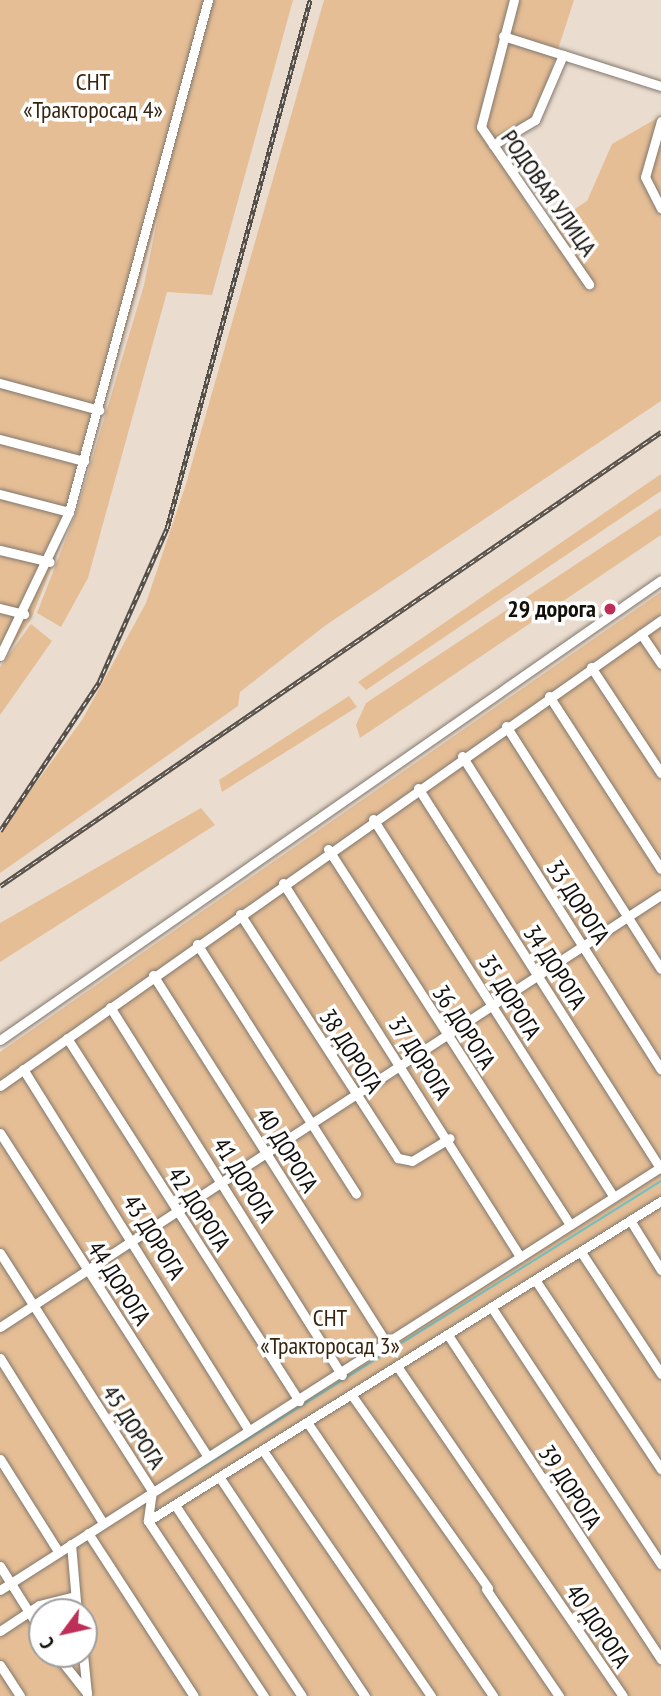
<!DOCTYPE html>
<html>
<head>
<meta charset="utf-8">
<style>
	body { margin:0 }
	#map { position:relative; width:661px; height:1696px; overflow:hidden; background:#eaddd0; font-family:"PT Sans Narrow",sans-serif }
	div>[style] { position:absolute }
	.green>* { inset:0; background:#e5be96 }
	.stream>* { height:2px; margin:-1px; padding:0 1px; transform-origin:1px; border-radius:1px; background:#70c3c5 }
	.roads { filter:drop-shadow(0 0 2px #82776b) drop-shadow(0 0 2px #82776b) }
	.minor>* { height:9px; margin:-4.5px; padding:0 4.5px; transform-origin:4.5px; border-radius:4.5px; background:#fff }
	.rail>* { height:4.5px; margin-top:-2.25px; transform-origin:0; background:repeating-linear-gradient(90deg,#fff 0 5px,#575049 0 10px); box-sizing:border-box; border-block:2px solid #575049 }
	.dots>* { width:19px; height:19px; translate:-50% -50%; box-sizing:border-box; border:4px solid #fff; border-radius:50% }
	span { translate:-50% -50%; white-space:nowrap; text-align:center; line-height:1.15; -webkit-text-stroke:7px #fff; paint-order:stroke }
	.park-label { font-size:24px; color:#38250f }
	.street-label { font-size:24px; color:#120e09 }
	.poi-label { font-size:24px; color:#120e09; font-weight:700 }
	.right { translate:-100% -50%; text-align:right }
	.north { position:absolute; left:28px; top:1598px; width:70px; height:70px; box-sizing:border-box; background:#fff; border:2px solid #a09f9d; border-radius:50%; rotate:237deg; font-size:19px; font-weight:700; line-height:28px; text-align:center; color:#120e09 }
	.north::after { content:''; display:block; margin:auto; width:24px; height:32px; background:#be2f57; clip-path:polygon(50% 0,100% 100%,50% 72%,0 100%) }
</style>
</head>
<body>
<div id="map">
	<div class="green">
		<div style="clip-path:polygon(0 0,293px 0,212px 295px,167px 292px,88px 578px,61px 627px,37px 613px,76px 513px,144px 285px,159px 211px,74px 511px,31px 619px,0 663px)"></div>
		<div style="clip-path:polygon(324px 0,574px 0,535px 120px,492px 146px,543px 230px,587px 201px,612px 144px,661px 116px,661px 401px,326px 625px,240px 692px,238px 706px,0 873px,0 832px,82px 720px,146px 603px,186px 484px)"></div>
		<div style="clip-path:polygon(661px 474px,661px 491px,366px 690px,358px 682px)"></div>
		<div style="clip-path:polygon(661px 508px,661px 535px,360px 738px,356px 725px,366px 703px)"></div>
		<div style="clip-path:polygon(evenodd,661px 592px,661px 1696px,0 1696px,0 1052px,661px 592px,42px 1612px,84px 1612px,84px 1654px,42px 1654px,42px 1612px)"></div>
		<div style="clip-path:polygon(31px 624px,52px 641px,0 715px,0 667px)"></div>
		<div style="clip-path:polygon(349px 696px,357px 707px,222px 792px,219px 780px)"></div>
		<div style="clip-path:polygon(201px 808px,215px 825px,0 962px,0 923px)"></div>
	</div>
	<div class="stream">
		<div style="left:176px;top:1484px;width:572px;rotate:-31.99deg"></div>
	</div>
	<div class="roads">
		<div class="minor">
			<div style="left:514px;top:0;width:131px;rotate:104.6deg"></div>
			<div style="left:481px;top:127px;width:191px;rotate:55.5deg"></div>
			<div style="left:503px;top:36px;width:63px;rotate:17.6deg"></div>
			<div style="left:661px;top:121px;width:58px;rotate:105.9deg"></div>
			<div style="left:645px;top:177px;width:35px;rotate:63deg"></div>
			<div style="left:493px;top:145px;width:49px;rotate:-30.8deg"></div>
			<div style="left:535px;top:120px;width:71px;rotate:-66.7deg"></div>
			<div style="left:563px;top:55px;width:103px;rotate:17.6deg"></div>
			<div style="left:0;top:383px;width:103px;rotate:15.3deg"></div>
			<div style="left:0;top:439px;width:87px;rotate:14.7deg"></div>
			<div style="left:0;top:494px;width:71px;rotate:14.6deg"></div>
			<div style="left:0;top:550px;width:51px;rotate:13.5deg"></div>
			<div style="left:0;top:608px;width:25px;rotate:14deg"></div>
			<div style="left:641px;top:634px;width:36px;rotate:56deg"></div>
			<div style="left:0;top:656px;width:160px;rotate:-64.4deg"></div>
			<div style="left:69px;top:512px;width:531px;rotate:-74.81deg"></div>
			<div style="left:591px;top:667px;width:127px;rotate:56.6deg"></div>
			<div style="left:549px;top:696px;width:206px;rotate:57.1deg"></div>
			<div style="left:506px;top:726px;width:288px;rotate:57.5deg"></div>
			<div style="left:462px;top:756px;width:371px;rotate:57.6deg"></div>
			<div style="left:418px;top:788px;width:451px;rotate:57.5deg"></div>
			<div style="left:373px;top:819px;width:448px;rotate:57.5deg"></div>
			<div style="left:328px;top:849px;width:447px;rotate:57.2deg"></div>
			<div style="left:283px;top:883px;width:443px;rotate:57.6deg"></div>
			<div style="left:240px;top:914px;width:291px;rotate:57.1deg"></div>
			<div style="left:398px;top:1158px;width:14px;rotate:12deg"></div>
			<div style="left:412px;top:1161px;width:44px;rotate:-31.2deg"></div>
			<div style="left:197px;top:944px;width:296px;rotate:57.5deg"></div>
			<div style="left:153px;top:975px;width:439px;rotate:57.6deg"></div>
			<div style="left:110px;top:1007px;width:435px;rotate:57.8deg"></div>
			<div style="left:67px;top:1038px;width:431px;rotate:57.4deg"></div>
			<div style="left:0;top:1040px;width:805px;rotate:-34.83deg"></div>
			<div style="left:23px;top:1069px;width:425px;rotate:58deg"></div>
			<div style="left:0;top:1086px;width:809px;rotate:-35.18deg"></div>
			<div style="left:0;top:1133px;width:381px;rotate:57.3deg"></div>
			<div style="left:630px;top:1220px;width:59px;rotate:58.2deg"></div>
			<div style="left:581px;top:1252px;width:146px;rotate:56.7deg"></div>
			<div style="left:0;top:1253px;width:282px;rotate:57.4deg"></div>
			<div style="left:152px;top:1491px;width:30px;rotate:98deg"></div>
			<div style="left:148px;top:1521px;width:210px;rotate:56.5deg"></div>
			<div style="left:536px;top:1281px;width:226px;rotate:56.4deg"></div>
			<div style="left:492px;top:1308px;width:307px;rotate:56.6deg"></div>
			<div style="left:0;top:1327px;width:790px;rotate:-33.17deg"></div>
			<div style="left:448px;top:1335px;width:388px;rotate:56.7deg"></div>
			<div style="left:0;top:1358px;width:195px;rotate:58deg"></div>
			<div style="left:399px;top:1369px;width:396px;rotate:55.6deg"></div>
			<div style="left:353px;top:1397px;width:234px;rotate:54.7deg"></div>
			<div style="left:309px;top:1425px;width:328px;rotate:55.8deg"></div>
			<div style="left:264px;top:1452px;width:296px;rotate:55.6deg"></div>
			<div style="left:0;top:1459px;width:109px;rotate:57.8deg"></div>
			<div style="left:220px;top:1478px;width:262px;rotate:56.4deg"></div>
			<div style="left:175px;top:1505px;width:229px;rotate:56.4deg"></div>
			<div style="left:148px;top:1521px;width:605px;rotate:-31.96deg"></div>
			<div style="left:88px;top:1533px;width:194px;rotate:57deg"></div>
			<div style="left:71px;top:1544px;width:68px;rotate:85deg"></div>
			<div style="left:0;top:1566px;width:79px;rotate:57.9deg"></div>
			<div style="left:486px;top:1589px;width:130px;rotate:55.7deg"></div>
			<div style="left:0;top:1590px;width:785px;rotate:-32.62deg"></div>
			<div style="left:0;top:1631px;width:47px;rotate:-33.7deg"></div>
			<div style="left:39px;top:1605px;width:37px;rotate:-14deg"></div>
			<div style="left:56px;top:1654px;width:50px;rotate:51.5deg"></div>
			<div style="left:83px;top:1654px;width:40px;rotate:84.3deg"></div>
			<div style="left:0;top:1665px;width:37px;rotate:57deg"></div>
		</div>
	</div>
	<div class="rail">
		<div style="left:0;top:831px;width:179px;rotate:-56.4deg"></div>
		<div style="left:99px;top:682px;width:168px;rotate:-66.2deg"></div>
		<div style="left:167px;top:528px;width:547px;rotate:-74.85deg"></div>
		<div style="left:0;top:886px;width:802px;rotate:-34.48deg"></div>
	</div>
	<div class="dots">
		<div style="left:610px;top:609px;background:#be2f57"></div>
	</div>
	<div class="park-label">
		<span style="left:93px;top:96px">СНТ<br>«Тракторосад 4»</span>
		<span style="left:330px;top:1332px">СНТ<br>«Тракторосад 3»</span>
	</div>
	<div class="street-label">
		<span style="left:549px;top:193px;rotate:55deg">РОДОВАЯ УЛИЦА</span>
		<span style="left:578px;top:902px;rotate:57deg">33 ДОРОГА</span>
		<span style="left:555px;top:967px;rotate:57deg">34 ДОРОГА</span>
		<span style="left:510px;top:997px;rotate:58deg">35 ДОРОГА</span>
		<span style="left:464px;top:1027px;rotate:57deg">36 ДОРОГА</span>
		<span style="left:351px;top:1051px;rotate:57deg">38 ДОРОГА</span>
		<span style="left:420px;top:1058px;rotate:57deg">37 ДОРОГА</span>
		<span style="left:287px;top:1150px;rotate:58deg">40 ДОРОГА</span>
		<span style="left:244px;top:1180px;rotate:58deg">41 ДОРОГА</span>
		<span style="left:199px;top:1209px;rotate:57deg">42 ДОРОГА</span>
		<span style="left:154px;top:1237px;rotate:58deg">43 ДОРОГА</span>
		<span style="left:119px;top:1283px;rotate:57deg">44 ДОРОГА</span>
		<span style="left:134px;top:1427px;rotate:57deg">45 ДОРОГА</span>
		<span style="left:570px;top:1487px;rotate:57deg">39 ДОРОГА</span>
		<span style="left:598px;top:1626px;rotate:56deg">40 ДОРОГА</span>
	</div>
	<div class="poi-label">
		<span class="right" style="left:596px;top:609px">29 дорога</span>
	</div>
	<div class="north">С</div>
</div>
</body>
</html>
